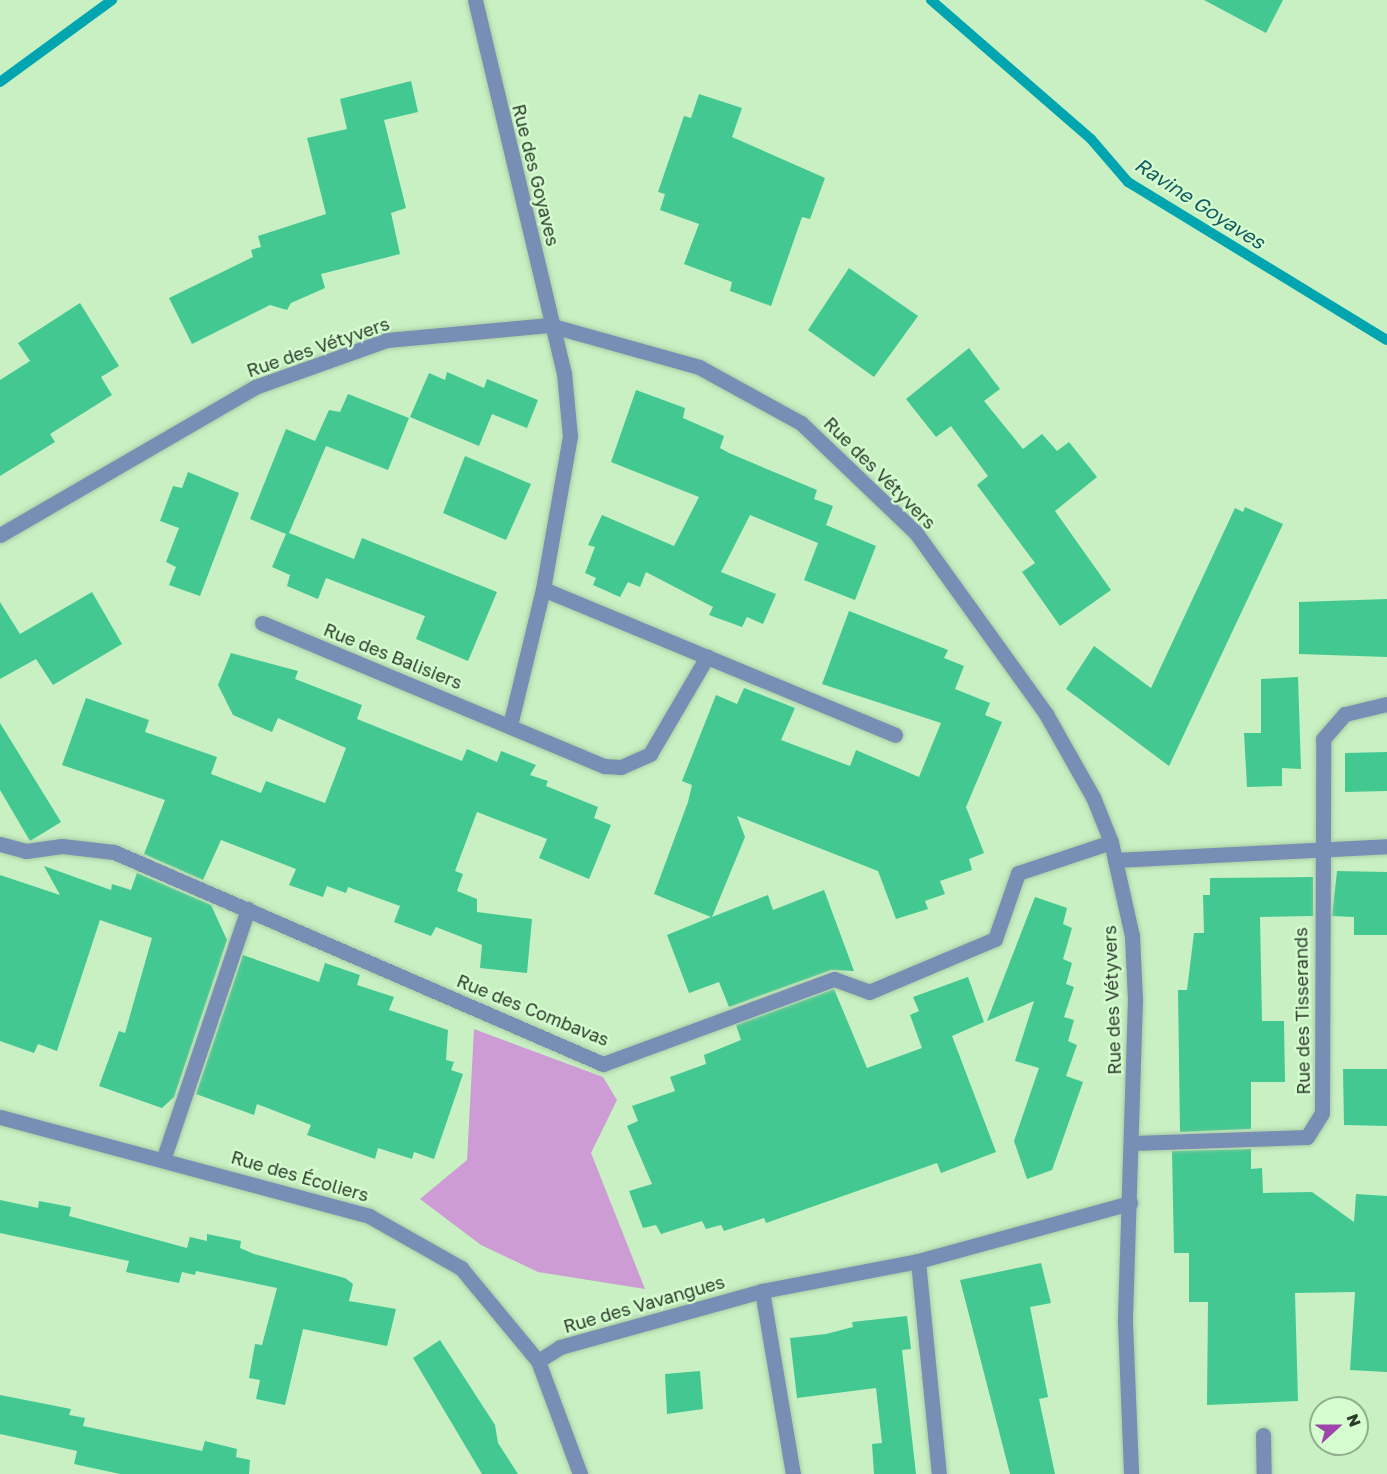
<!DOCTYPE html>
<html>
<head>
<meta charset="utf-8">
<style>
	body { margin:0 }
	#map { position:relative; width:1387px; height:1474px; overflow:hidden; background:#c8f0c3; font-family:"Golos Text",sans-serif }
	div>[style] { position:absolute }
	.green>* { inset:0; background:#ce9cd5 }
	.stream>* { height:10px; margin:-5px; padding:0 5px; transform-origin:5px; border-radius:5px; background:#01a5af }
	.building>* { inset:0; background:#44c892 }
	.roads { filter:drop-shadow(0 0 2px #a9cca4) drop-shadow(0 0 2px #a9cca4) }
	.minor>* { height:15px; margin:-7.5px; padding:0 7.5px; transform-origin:7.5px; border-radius:7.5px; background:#798eb5 }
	span { translate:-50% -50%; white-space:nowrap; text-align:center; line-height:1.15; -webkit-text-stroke:4.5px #d5fdd0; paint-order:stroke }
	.street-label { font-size:18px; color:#2b3b29 }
	.water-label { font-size:20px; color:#145d62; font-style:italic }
	.north { position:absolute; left:1309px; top:1396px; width:60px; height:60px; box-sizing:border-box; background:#d5fdd0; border:2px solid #91af8d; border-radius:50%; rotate:69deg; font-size:16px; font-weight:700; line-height:24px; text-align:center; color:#2b3b29 }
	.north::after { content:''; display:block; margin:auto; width:21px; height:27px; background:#9f43ad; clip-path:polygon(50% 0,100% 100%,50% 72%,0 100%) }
</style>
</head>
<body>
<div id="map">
	<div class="green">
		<div style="clip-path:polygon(474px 1029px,603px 1077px,617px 1100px,591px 1153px,645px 1289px,538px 1272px,481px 1245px,420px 1199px,467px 1160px)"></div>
	</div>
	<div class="stream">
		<div style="left:931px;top:0;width:212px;rotate:41deg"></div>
		<div style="left:1091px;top:139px;width:57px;rotate:49.3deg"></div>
		<div style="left:1128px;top:182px;width:303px;rotate:31.4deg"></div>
		<div style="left:0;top:82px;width:139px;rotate:-36.2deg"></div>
	</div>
	<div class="building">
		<div style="clip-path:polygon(1204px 0,1283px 0,1266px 33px)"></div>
		<div style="clip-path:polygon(411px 81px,418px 112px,384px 120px,406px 208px,391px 213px,400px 254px,321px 274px,325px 288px,291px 303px,287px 310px,270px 305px,192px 344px,169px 298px,253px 257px,251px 250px,261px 247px,258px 236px,326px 214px,307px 138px,347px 129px,340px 99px)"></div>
		<div style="clip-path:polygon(699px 94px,742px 108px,732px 137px,825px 178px,810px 219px,802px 217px,771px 306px,730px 291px,732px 282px,684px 264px,699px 224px,660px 210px,665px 194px,658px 192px,684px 116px,691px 118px)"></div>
		<div style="clip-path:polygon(849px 268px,918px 316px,874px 377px,808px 330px)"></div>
		<div style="clip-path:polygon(80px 303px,119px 366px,101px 377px,112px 395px,50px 434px,55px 442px,0 476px,0 380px,30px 361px,18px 343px)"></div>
		<div style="clip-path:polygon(969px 348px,1000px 389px,984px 401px,1023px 449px,1042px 434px,1057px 451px,1069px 442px,1097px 477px,1055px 511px,1111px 590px,1060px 626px,1022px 572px,1035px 563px,977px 485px,988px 476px,951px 426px,936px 437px,906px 399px)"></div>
		<div style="clip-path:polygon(447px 372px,484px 388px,487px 379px,538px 400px,527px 428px,492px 414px,479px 446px,410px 417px,429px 373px,445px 380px)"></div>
		<div style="clip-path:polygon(636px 390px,685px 408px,683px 418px,724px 436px,720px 448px,729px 453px,817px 490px,814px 499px,833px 506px,826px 525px,876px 546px,855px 600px,804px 580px,818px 543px,750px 515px,721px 572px,776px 594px,763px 624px,747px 617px,742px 627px,709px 615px,713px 607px,646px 572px,640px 587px,628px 582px,620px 597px,593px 585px,596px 578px,585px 573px,595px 547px,588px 545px,602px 515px,674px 546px,699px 497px,611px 462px)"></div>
		<div style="clip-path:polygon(348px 394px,409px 418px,388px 470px,326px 446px,289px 533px,354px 559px,362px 538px,497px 592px,468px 661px,416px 639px,425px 616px,326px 578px,318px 599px,287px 586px,290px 575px,272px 567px,286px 534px,250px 519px,286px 429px,315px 441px,329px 410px,340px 412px)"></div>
		<div style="clip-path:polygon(465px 456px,531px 484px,506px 540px,443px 513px)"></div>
		<div style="clip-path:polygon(188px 472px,239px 493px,200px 596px,169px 585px,176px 567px,166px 562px,179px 528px,160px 521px,173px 486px,182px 488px)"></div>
		<div style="clip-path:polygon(1245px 507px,1283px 524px,1169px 766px,1066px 689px,1094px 646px,1151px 688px,1235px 508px,1243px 512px)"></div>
		<div style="clip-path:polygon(92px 592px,122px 644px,53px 685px,36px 659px,0 679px,0 602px,20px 634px)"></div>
		<div style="clip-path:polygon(1387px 599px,1387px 657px,1299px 654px,1299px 602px)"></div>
		<div style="clip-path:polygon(849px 611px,948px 650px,944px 658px,964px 666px,955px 689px,990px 703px,985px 715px,1002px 722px,966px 807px,984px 853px,969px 859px,972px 870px,940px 881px,945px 894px,925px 901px,928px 909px,896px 919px,878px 871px,737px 816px,745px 837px,712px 917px,768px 895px,773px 910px,824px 890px,854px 971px,831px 970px,729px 1007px,719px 982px,689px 993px,667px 935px,711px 917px,654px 894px,688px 802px,692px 785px,682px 781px,716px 695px,737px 704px,744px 688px,795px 708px,781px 740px,850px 766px,856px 750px,919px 777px,941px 723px,822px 684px)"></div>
		<div style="clip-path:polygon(231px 653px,298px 671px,295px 679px,362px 705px,357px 719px,462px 761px,467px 749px,497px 762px,501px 751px,536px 765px,530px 775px,548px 781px,546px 786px,598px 807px,594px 818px,611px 825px,589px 879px,539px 858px,547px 839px,477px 812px,455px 871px,463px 874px,457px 891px,477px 899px,477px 912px,532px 919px,527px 973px,480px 968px,482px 945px,436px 927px,431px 936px,394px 922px,400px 906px,348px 887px,346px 893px,327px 886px,323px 897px,289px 885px,296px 869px,221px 840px,203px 880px,144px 854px,165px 800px,62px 765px,86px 698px,149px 720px,145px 732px,217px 757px,211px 774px,261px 793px,266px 781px,325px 803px,346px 748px,278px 718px,272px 732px,233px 715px,218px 685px)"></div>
		<div style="clip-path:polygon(1298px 677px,1301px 769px,1282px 768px,1282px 786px,1247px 787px,1244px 733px,1261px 733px,1261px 679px)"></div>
		<div style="clip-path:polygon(0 723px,61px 822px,30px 841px,0 790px)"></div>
		<div style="clip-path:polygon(1387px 752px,1387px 791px,1345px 792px,1345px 753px)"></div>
		<div style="clip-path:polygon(44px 866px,111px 890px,112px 884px,131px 890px,137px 873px,211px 905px,227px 940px,174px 1097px,162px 1108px,99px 1086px,119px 1031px,125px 1033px,152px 938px,100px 920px,57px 1051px,38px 1044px,34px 1053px,0 1041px,0 875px,60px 895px)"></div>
		<div style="clip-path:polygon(1337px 871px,1387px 872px,1387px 935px,1354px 935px,1354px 917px,1332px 916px)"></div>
		<div style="clip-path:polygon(1313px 877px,1313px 916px,1260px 917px,1262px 1021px,1284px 1021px,1285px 1082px,1251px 1082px,1251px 1129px,1180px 1132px,1178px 990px,1187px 990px,1194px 933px,1204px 933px,1203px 895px,1210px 895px,1210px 878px)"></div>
		<div style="clip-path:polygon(1035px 897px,1067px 908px,1063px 924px,1072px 928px,1063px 959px,1072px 963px,1066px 984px,1074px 987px,1064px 1017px,1074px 1020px,1068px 1041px,1077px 1045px,1066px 1076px,1083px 1082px,1052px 1170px,1027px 1179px,1014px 1141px,1039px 1068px,1015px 1061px,1034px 1001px,987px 1021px)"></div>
		<div style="clip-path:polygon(243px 955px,319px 982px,325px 963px,360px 975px,357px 985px,394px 997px,389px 1010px,448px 1030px,446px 1060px,454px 1062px,451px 1070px,463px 1074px,434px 1159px,414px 1152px,412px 1159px,378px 1148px,375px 1159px,307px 1135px,311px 1125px,257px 1104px,254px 1115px,196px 1094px)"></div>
		<div style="clip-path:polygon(968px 977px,984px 1022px,952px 1036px,996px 1152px,941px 1173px,937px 1163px,766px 1223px,764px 1218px,724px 1231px,721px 1225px,706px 1229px,702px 1221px,661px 1234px,656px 1225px,643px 1228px,629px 1191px,652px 1184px,627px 1126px,638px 1121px,632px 1106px,675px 1091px,670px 1077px,706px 1064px,704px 1055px,741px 1040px,736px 1025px,834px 989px,867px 1068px,922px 1048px,910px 1015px,919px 1011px,913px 997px)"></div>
		<div style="clip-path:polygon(1343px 1069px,1387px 1069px,1387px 1126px,1344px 1125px)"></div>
		<div style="clip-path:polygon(1251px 1149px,1251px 1169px,1262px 1168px,1263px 1193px,1312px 1192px,1354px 1222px,1356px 1194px,1387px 1196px,1387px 1372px,1350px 1370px,1355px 1292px,1295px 1293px,1298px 1401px,1207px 1405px,1208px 1302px,1189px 1302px,1189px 1253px,1174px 1253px,1172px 1151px)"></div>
		<div style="clip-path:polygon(0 1200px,38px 1208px,39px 1201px,71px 1207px,69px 1216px,187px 1248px,190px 1237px,207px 1241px,207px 1234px,241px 1241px,240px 1248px,254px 1254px,345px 1278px,353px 1284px,349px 1301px,396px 1309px,387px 1346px,303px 1329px,285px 1405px,256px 1399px,260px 1380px,249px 1378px,255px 1344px,262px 1345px,277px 1288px,196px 1271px,195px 1275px,182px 1272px,179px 1283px,126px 1272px,129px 1261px,0 1233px)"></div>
		<div style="clip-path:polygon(1041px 1263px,1051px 1303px,1030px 1307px,1048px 1397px,1039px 1399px,1055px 1474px,1010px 1474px,960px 1280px)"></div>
		<div style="clip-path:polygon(907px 1316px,911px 1349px,902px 1350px,916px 1474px,874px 1474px,872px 1444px,882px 1443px,876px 1388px,797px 1398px,790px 1338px,826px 1334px,853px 1327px,852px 1322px)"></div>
		<div style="clip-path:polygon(440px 1340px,495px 1425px,498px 1443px,518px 1474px,482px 1474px,413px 1358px)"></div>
		<div style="clip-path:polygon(700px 1371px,703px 1409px,667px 1414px,665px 1374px)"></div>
		<div style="clip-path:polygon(0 1395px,71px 1409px,69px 1415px,85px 1418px,83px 1426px,202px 1451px,205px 1441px,237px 1449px,236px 1457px,250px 1460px,249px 1474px,120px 1474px,74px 1464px,77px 1451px,0 1434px)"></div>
	</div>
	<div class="roads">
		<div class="minor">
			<div style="left:475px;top:0;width:383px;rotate:76.6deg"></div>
			<div style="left:564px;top:373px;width:63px;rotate:84.6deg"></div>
			<div style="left:570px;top:436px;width:155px;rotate:100deg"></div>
			<div style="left:543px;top:589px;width:140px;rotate:103.6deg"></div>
			<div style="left:0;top:535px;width:295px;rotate:-30.1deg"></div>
			<div style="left:255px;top:387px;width:140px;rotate:-19.6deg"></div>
			<div style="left:387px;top:340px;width:163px;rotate:-5.3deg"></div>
			<div style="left:549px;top:325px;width:156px;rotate:15.6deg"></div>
			<div style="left:699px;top:367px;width:116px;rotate:28.8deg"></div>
			<div style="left:801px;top:423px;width:159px;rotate:43.7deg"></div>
			<div style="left:916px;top:533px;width:223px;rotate:54.3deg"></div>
			<div style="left:1046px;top:714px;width:95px;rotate:60.5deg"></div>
			<div style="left:1093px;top:797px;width:48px;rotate:68.2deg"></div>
			<div style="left:1111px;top:842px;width:96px;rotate:77.4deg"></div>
			<div style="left:1132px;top:936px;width:63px;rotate:87.3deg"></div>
			<div style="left:1135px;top:999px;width:323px;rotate:91.8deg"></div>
			<div style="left:1125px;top:1322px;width:152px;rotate:87.7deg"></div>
			<div style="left:543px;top:589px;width:381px;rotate:22.5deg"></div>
			<div style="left:262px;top:623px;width:371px;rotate:22.7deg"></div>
			<div style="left:604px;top:766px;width:17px;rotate:3deg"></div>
			<div style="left:621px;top:767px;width:32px;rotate:-24deg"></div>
			<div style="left:650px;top:754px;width:113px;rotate:-59.6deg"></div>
			<div style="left:0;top:844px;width:27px;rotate:15deg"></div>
			<div style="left:26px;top:851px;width:36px;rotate:-8deg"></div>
			<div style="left:62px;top:846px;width:52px;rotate:6.6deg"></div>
			<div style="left:114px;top:852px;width:533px;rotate:23.44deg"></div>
			<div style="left:603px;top:1064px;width:246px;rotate:-20.2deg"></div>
			<div style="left:834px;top:979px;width:37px;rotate:20deg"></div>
			<div style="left:869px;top:992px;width:137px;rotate:-22.8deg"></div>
			<div style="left:995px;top:939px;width:70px;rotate:-70.8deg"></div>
			<div style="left:1018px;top:873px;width:98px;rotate:-18.4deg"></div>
			<div style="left:1115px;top:860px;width:272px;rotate:-2.9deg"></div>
			<div style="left:0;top:1117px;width:382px;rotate:15deg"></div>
			<div style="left:369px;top:1216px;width:106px;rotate:29.5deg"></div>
			<div style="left:461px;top:1268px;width:121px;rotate:50.4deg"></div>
			<div style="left:538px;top:1361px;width:121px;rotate:69.6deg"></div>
			<div style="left:1133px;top:1143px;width:174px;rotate:-2deg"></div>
			<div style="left:1307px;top:1137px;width:28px;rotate:-58deg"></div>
			<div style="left:1322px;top:1113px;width:374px;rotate:-89.8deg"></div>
			<div style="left:1323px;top:739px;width:33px;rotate:-49deg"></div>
			<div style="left:1345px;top:714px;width:43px;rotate:-13.4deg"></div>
			<div style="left:164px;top:1157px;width:262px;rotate:-71.3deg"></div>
			<div style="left:918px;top:1261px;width:214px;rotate:84.4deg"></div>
			<div style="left:762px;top:1291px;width:186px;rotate:80.4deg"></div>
			<div style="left:538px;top:1361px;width:26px;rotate:-32deg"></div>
			<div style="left:560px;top:1347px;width:210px;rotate:-15.5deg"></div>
			<div style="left:762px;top:1291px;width:159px;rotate:-10.9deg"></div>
			<div style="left:918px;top:1261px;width:220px;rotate:-15.3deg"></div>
			<div style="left:1263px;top:1435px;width:39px;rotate:89deg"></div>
		</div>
	</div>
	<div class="street-label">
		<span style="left:536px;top:175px;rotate:76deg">Rue des Goyaves</span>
		<span style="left:318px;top:347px;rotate:-19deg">Rue des Vétyvers</span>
		<span style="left:880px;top:473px;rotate:45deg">Rue des Vétyvers</span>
		<span style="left:393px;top:656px;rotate:22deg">Rue des Balisiers</span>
		<span style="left:1112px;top:1000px;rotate:-92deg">Rue des Vétyvers</span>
		<span style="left:533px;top:1010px;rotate:22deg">Rue des Combavas</span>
		<span style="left:1302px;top:1011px;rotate:-91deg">Rue des Tisserands</span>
		<span style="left:300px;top:1176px;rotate:16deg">Rue des Écoliers</span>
		<span style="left:644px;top:1304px;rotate:-16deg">Rue des Vavangues</span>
	</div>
	<div class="water-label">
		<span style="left:1200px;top:203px;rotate:33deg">Ravine Goyaves</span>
	</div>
	<div class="north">N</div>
</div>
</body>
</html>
